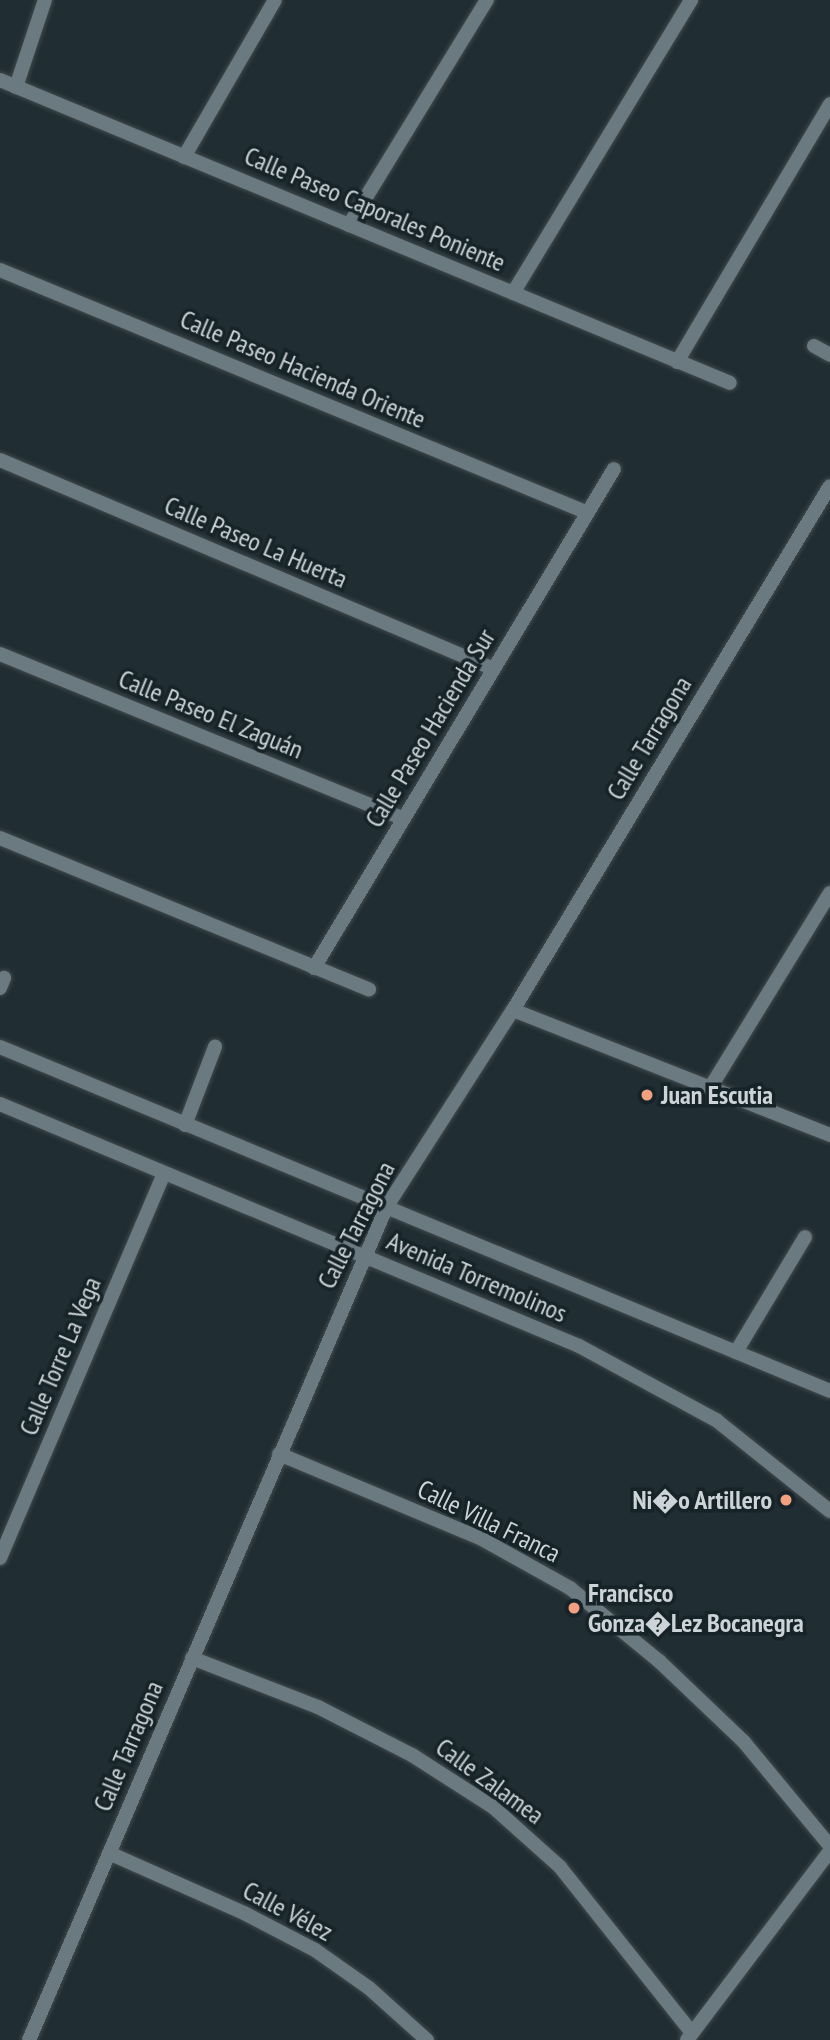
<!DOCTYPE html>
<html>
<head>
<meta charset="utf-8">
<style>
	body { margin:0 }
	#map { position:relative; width:830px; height:2040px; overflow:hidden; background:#202d32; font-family:"PT Sans Narrow",sans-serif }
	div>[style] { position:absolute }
	.roads { filter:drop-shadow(0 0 2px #404a4e) drop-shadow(0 0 2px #404a4e) }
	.lane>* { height:14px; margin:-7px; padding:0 7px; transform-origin:7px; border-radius:7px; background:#6b7a80 }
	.street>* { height:14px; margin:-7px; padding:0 7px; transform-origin:7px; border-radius:7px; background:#6b7a80 }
	.dots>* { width:19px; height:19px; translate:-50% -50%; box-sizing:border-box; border:4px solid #162328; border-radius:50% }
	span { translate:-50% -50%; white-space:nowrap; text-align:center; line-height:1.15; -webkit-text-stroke:7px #162328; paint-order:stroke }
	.street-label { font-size:26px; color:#ccd4d7 }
	.poi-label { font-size:26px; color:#ccd4d7; font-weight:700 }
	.left { translate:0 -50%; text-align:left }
	.right { translate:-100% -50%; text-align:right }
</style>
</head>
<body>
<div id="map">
	<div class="roads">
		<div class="lane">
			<div style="left:736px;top:1352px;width:134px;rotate:-59deg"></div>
		</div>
		<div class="street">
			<div style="left:0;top:80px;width:790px;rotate:22.54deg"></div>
			<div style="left:16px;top:87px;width:92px;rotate:-71.6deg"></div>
			<div style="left:184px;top:157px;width:181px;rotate:-59.9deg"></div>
			<div style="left:349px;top:225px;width:264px;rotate:-58.5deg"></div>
			<div style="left:0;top:270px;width:636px;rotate:22.45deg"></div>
			<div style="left:513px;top:293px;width:343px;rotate:-58.7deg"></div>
			<div style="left:814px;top:346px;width:18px;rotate:29deg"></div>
			<div style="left:677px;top:362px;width:300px;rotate:-59.3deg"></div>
			<div style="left:0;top:460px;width:536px;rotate:22.93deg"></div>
			<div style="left:0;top:654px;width:436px;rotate:22.2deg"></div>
			<div style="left:0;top:838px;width:399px;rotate:22.3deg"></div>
			<div style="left:314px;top:968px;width:582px;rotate:-58.99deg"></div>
			<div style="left:0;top:988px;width:11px;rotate:-68deg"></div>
			<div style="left:513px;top:1010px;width:341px;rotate:21.5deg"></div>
			<div style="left:0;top:1047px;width:898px;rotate:22.51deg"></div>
			<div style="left:710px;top:1088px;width:229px;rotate:-58.4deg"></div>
			<div style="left:0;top:1104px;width:628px;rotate:22.68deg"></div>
			<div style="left:579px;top:1346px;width:156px;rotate:28.4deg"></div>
			<div style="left:716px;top:1420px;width:146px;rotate:38.6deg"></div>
			<div style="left:185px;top:1125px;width:84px;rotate:-69deg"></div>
			<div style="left:279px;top:1454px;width:220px;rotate:22.7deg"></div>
			<div style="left:482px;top:1539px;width:101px;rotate:29.1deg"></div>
			<div style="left:570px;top:1588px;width:115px;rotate:39.4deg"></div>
			<div style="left:659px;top:1661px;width:117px;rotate:43.6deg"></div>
			<div style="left:744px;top:1742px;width:135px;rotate:50.4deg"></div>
			<div style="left:0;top:1558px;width:418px;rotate:-66.9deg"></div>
			<div style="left:192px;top:1658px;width:135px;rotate:21.3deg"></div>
			<div style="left:318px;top:1707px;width:106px;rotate:27.1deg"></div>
			<div style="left:412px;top:1755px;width:96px;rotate:32.7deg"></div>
			<div style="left:493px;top:1807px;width:90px;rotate:41.8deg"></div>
			<div style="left:560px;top:1867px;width:212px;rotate:51.5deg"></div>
			<div style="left:109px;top:1853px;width:148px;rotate:24deg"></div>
			<div style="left:244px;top:1913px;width:80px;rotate:27.5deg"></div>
			<div style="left:315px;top:1950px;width:66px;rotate:35.1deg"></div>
			<div style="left:369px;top:1988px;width:78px;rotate:41.9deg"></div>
			<div style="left:29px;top:2040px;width:908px;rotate:-66.77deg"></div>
			<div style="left:387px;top:1206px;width:233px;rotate:-57.3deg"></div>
			<div style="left:513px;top:1010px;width:612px;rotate:-58.83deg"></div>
			<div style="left:687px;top:2040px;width:237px;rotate:-52.9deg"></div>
		</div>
	</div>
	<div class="dots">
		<div style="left:647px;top:1095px;background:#f2a07f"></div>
		<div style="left:786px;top:1500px;background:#f2a07f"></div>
		<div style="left:574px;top:1608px;background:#f2a07f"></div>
	</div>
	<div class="street-label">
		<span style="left:375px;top:209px;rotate:23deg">Calle Paseo Caporales Poniente</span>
		<span style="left:303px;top:369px;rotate:23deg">Calle Paseo Hacienda Oriente</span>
		<span style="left:256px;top:542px;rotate:23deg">Calle Paseo La Huerta</span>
		<span style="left:211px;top:714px;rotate:22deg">Calle Paseo El Zaguán</span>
		<span style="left:430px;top:728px;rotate:-59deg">Calle Paseo Hacienda Sur</span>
		<span style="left:649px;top:738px;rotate:-59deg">Calle Tarragona</span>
		<span style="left:356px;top:1225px;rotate:-63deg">Calle Tarragona</span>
		<span style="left:477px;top:1277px;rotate:23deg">Avenida Torremolinos</span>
		<span style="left:60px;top:1356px;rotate:-67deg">Calle Torre La Vega</span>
		<span style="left:489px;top:1521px;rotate:26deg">Calle Villa Franca</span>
		<span style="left:128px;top:1746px;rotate:-67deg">Calle Tarragona</span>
		<span style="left:490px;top:1781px;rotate:36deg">Calle Zalamea</span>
		<span style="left:288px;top:1911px;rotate:28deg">Calle Vélez</span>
	</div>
	<div class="poi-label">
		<span class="left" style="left:661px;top:1095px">Juan Escutia</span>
		<span class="right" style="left:772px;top:1500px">Ni�o Artillero</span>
		<span class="left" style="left:588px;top:1608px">Francisco<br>Gonza�Lez Bocanegra</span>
	</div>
</div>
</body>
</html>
